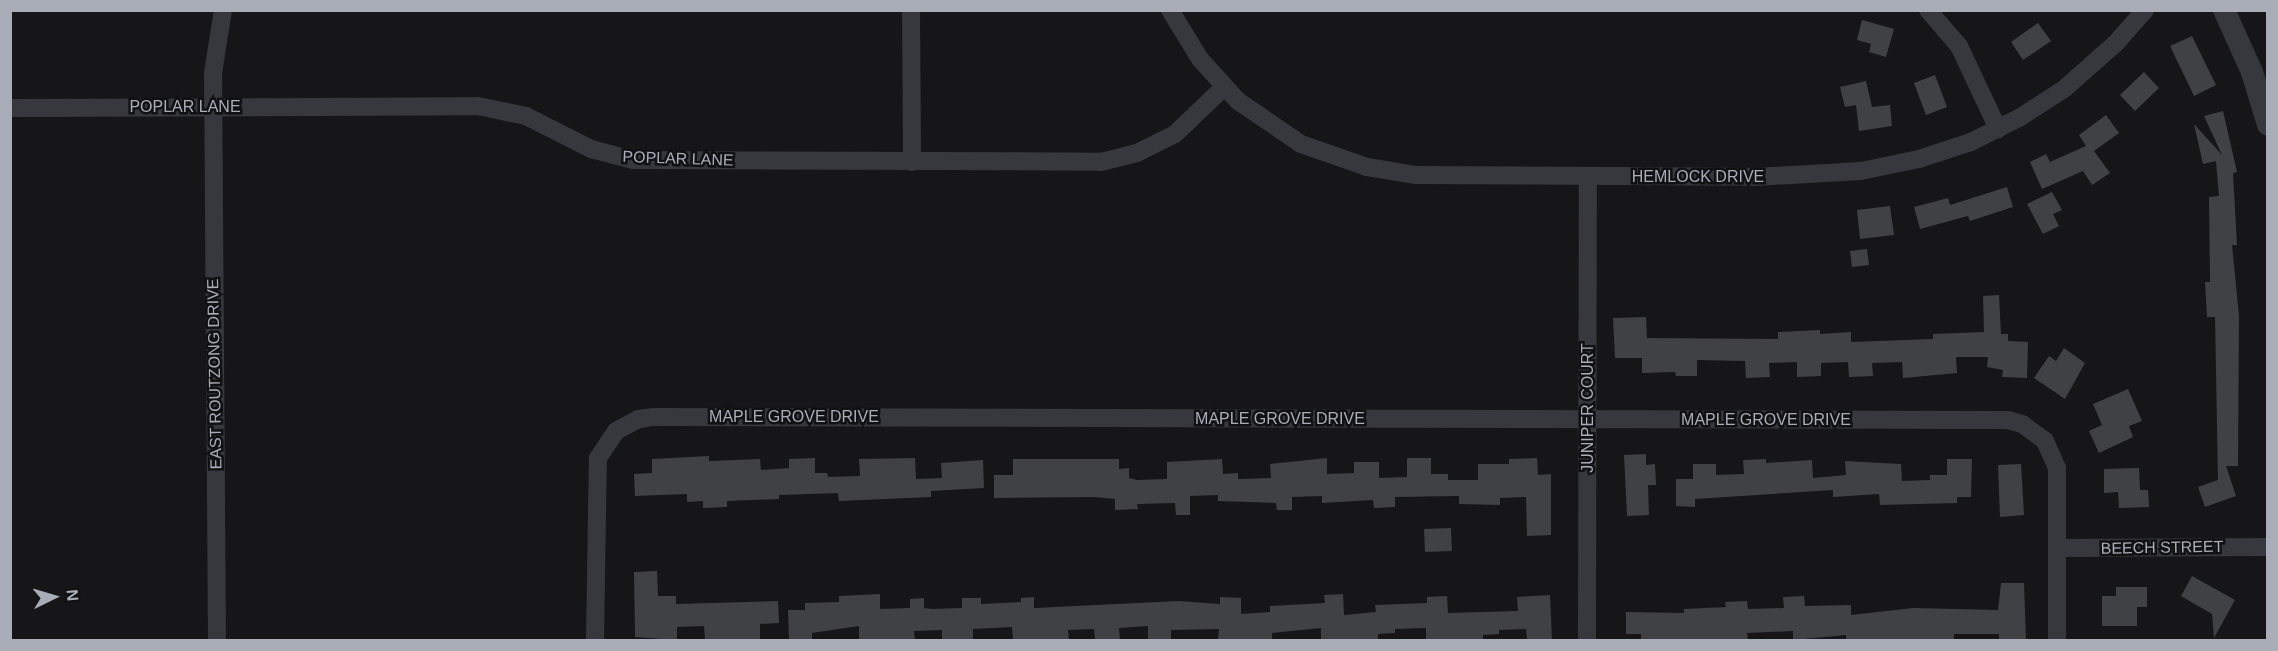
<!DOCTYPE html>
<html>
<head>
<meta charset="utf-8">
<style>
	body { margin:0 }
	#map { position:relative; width:2278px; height:651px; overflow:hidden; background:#161618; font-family:Helvetica,sans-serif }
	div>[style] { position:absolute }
	.building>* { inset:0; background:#404145 }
	.minor>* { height:18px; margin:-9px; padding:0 9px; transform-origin:9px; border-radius:9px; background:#37383d }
	.tertiary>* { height:22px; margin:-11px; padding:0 11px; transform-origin:11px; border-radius:11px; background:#37383d }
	span { translate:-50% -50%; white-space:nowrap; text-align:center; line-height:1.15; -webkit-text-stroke:5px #111113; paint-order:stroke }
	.street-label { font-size:16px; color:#a8adb8 }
	.frame { position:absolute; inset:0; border:12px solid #a8adb8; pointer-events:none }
	.north { position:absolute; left:24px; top:567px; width:60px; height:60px; -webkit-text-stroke:4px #111113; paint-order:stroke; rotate:85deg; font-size:16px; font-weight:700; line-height:24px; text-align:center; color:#a8adb8 }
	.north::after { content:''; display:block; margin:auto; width:21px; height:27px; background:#a8adb8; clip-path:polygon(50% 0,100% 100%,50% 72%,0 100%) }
</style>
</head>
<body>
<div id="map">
	<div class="building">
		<div style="clip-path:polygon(1862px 20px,1894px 29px,1886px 57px,1869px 52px,1871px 44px,1857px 40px)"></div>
		<div style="clip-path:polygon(2038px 23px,2051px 41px,2023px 60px,2011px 42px)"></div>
		<div style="clip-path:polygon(2192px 36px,2216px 85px,2194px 96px,2170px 46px)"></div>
		<div style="clip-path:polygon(2144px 72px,2159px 88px,2135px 111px,2120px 95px)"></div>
		<div style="clip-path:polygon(1935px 75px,1947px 107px,1926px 115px,1914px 83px)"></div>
		<div style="clip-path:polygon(1866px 81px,1872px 107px,1890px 105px,1892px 126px,1859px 131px,1856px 105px,1845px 107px,1840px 87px)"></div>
		<div style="clip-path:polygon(2223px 111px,2237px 172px,2233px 173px,2237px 245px,2232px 245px,2239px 316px,2238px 466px,2226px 466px,2236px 496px,2205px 507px,2198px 487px,2218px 480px,2215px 317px,2207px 317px,2205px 282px,2210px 282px,2209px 197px,2219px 196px,2216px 161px,2203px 164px,2194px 124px,2222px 155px,2204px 116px)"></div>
		<div style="clip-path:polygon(2106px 115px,2119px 133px,2094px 151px,2110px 173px,2092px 185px,2083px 171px,2042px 189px,2030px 162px,2046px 154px,2050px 162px,2086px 146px,2079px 135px)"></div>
		<div style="clip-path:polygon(2007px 187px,2013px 207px,1970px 221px,1968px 216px,1920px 229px,1914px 207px,1948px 198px,1950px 205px)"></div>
		<div style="clip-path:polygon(2052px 192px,2062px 210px,2053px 214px,2059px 226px,2043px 234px,2027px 204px)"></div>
		<div style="clip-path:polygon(1890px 206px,1894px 235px,1860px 239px,1857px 210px)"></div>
		<div style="clip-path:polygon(1867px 249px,1869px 265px,1852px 267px,1850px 251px)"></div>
		<div style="clip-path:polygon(1999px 295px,2001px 334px,2008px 334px,2008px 341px,2028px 342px,2027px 378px,2002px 377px,2003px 370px,1987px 367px,1988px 357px,1956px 357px,1957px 373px,1903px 378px,1902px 362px,1872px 363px,1873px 376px,1849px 377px,1848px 362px,1821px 363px,1821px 376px,1797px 377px,1797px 362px,1769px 363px,1770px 377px,1746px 378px,1745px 361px,1697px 360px,1697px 376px,1676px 376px,1675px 372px,1642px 373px,1642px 358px,1615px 358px,1613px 318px,1646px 317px,1647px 338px,1778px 339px,1778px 332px,1820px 330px,1820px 334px,1851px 332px,1851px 342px,1933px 339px,1933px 334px,1984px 332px,1983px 296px)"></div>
		<div style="clip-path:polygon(2064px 348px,2085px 363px,2065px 399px,2034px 378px,2049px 356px,2056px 361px)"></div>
		<div style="clip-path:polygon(2128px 389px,2142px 421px,2129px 426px,2133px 437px,2099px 453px,2089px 431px,2102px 425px,2093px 404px)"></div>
		<div style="clip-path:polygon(1646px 454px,1646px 465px,1655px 464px,1656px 485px,1648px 485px,1649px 515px,1627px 516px,1624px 455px)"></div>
		<div style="clip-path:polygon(709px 456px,709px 461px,760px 459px,761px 470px,789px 468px,789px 459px,815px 458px,815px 473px,827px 473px,828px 477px,860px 476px,859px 459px,915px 458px,916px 479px,942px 478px,941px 463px,983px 460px,984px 488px,931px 491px,931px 497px,839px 501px,838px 493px,779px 495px,779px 499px,727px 501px,727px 507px,703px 508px,703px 501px,687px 502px,687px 494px,635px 496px,634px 474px,652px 473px,652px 459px)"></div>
		<div style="clip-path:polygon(1327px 458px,1327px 474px,1354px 473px,1354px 462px,1379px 462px,1379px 478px,1407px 477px,1407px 458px,1431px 458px,1431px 474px,1448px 474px,1448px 480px,1478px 480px,1478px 464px,1509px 464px,1509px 459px,1537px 458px,1538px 475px,1551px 474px,1551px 535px,1527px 536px,1526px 497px,1500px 498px,1500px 505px,1459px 504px,1459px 496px,1395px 497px,1395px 507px,1374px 508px,1373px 500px,1322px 503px,1322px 496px,1292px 497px,1292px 510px,1277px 510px,1276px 503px,1218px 501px,1218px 495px,1190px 496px,1190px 515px,1176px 515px,1175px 503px,1137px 504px,1138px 509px,1115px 510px,1115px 499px,1094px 497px,994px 498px,994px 475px,1013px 475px,1013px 459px,1119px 459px,1119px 469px,1129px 468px,1129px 478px,1137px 480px,1167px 479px,1167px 462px,1222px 459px,1223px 474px,1238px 473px,1238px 479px,1271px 478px,1270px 464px)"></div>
		<div style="clip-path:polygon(1766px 459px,1766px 463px,1812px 460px,1813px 478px,1846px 475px,1845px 461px,1901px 464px,1902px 481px,1930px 480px,1930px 475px,1947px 475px,1947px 459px,1972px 459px,1971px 497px,1957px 497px,1957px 503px,1880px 505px,1879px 494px,1833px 497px,1833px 490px,1695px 499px,1695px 507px,1676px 506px,1676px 479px,1693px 479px,1693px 464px,1716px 464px,1716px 475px,1744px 474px,1743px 460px)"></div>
		<div style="clip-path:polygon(2021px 464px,2024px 515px,2000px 517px,1998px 465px)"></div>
		<div style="clip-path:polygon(2139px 468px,2140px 490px,2148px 490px,2149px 507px,2119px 508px,2118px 492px,2104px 493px,2104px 469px)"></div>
		<div style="clip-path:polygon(1451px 528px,1452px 551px,1425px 552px,1424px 529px)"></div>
		<div style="clip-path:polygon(657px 571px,658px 596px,676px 596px,676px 604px,778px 601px,779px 623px,760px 624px,760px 640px,705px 640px,704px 626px,677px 627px,677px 640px,635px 637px,634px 572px)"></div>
		<div style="clip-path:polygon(2192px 576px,2235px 600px,2214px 638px,2212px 614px,2181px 596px)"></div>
		<div style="clip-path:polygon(2001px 583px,2024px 583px,2026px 640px,1999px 640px,1999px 634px,1954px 634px,1954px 640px,1846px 640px,1846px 635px,1793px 640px,1793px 631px,1747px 633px,1748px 640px,1641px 640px,1641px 634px,1626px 634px,1626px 612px,1684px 613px,1684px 609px,1726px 607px,1725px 602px,1747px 601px,1748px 609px,1784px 608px,1783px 597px,1804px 596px,1805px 606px,1851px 605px,1851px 615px,1913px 608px,1998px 610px)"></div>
		<div style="clip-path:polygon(2116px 587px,2147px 587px,2147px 607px,2137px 607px,2137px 626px,2102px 626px,2102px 596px,2116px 596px)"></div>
		<div style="clip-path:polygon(880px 594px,880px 609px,910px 608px,910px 599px,924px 598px,924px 608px,932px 609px,962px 608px,962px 598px,981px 598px,981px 604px,1021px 602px,1021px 598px,1034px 597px,1034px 608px,1179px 601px,1220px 604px,1220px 597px,1241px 598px,1241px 614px,1270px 612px,1270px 606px,1325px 603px,1324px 595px,1343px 594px,1344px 615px,1376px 612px,1375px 605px,1427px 603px,1427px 597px,1447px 596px,1448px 613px,1518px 611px,1517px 597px,1550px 595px,1552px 640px,1527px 640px,1526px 629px,1499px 630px,1499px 634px,1483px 635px,1483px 640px,1426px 640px,1426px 628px,1395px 629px,1395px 633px,1378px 634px,1378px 640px,1321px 640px,1321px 628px,1272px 633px,1272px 640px,1218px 640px,1219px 629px,1171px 630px,1171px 640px,1148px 640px,1148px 626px,1119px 628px,1120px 640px,1095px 640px,1094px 629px,1068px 630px,1069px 640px,1013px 640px,1012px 627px,973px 629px,973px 640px,942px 640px,942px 630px,914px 631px,915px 640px,859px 640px,859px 626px,812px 633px,812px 640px,789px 640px,788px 610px,805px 610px,805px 603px,839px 602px,839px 596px)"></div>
	</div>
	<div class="minor">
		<div style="left:911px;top:10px;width:152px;rotate:89.6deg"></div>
		<div style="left:1170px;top:10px;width:57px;rotate:58.5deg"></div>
		<div style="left:1200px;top:59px;width:57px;rotate:47.9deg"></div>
		<div style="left:1238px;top:101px;width:76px;rotate:34.3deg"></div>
		<div style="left:1301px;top:144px;width:70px;rotate:19.2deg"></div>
		<div style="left:1367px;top:167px;width:50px;rotate:9.3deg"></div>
		<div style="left:1416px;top:175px;width:338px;rotate:0.3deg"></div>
		<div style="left:1754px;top:177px;width:107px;rotate:-3.2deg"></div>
		<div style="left:1861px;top:171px;width:59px;rotate:-11.7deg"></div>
		<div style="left:1919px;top:159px;width:55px;rotate:-18.1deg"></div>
		<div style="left:1971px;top:142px;width:54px;rotate:-26.6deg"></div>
		<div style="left:2019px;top:118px;width:54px;rotate:-32.8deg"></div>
		<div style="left:2064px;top:89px;width:69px;rotate:-41.5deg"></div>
		<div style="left:2116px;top:43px;width:44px;rotate:-48.7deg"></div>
		<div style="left:1928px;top:10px;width:48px;rotate:49.3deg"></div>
		<div style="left:1959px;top:46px;width:92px;rotate:64.8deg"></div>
		<div style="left:10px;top:108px;width:468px;rotate:-0.2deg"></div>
		<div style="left:478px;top:106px;width:49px;rotate:11.8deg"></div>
		<div style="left:526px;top:116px;width:73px;rotate:26.9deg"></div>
		<div style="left:591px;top:149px;width:43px;rotate:14.7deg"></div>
		<div style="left:633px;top:160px;width:468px;rotate:0.2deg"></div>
		<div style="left:1101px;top:162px;width:37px;rotate:-14deg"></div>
		<div style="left:1137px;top:153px;width:42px;rotate:-26.6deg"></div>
		<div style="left:1175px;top:134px;width:68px;rotate:-43.8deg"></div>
		<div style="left:2057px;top:548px;width:211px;rotate:-0.3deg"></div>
		<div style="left:217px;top:640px;width:567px;rotate:-90.4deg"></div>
		<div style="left:213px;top:73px;width:64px;rotate:-81deg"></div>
		<div style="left:595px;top:640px;width:182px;rotate:-89.1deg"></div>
		<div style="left:598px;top:458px;width:32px;rotate:-56deg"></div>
		<div style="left:616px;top:431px;width:26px;rotate:-28deg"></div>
		<div style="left:639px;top:419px;width:15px;rotate:-8deg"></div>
		<div style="left:654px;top:417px;width:1354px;rotate:0.13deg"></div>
		<div style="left:2008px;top:420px;width:15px;rotate:16deg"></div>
		<div style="left:2022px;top:424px;width:29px;rotate:36deg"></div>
		<div style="left:2045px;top:441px;width:30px;rotate:66deg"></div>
		<div style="left:2057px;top:468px;width:172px;rotate:90deg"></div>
		<div style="left:1587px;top:640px;width:464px;rotate:-89.9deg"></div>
	</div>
	<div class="tertiary">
		<div style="left:2224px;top:10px;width:68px;rotate:65.7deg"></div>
		<div style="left:2252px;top:72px;width:55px;rotate:73.2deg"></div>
	</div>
	<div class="street-label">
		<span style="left:185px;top:107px">POPLAR LANE</span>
		<span style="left:678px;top:159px;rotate:2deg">POPLAR LANE</span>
		<span style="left:1698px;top:177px">HEMLOCK DRIVE</span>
		<span style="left:215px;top:374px;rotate:-91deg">EAST ROUTZONG DRIVE</span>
		<span style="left:1588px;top:408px;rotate:-90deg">JUNIPER COURT</span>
		<span style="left:794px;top:417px">MAPLE GROVE DRIVE</span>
		<span style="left:1280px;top:419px">MAPLE GROVE DRIVE</span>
		<span style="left:1766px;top:420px">MAPLE GROVE DRIVE</span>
		<span style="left:2162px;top:548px;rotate:-1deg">BEECH STREET</span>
	</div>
	<div class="frame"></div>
	<div class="north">N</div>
</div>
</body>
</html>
